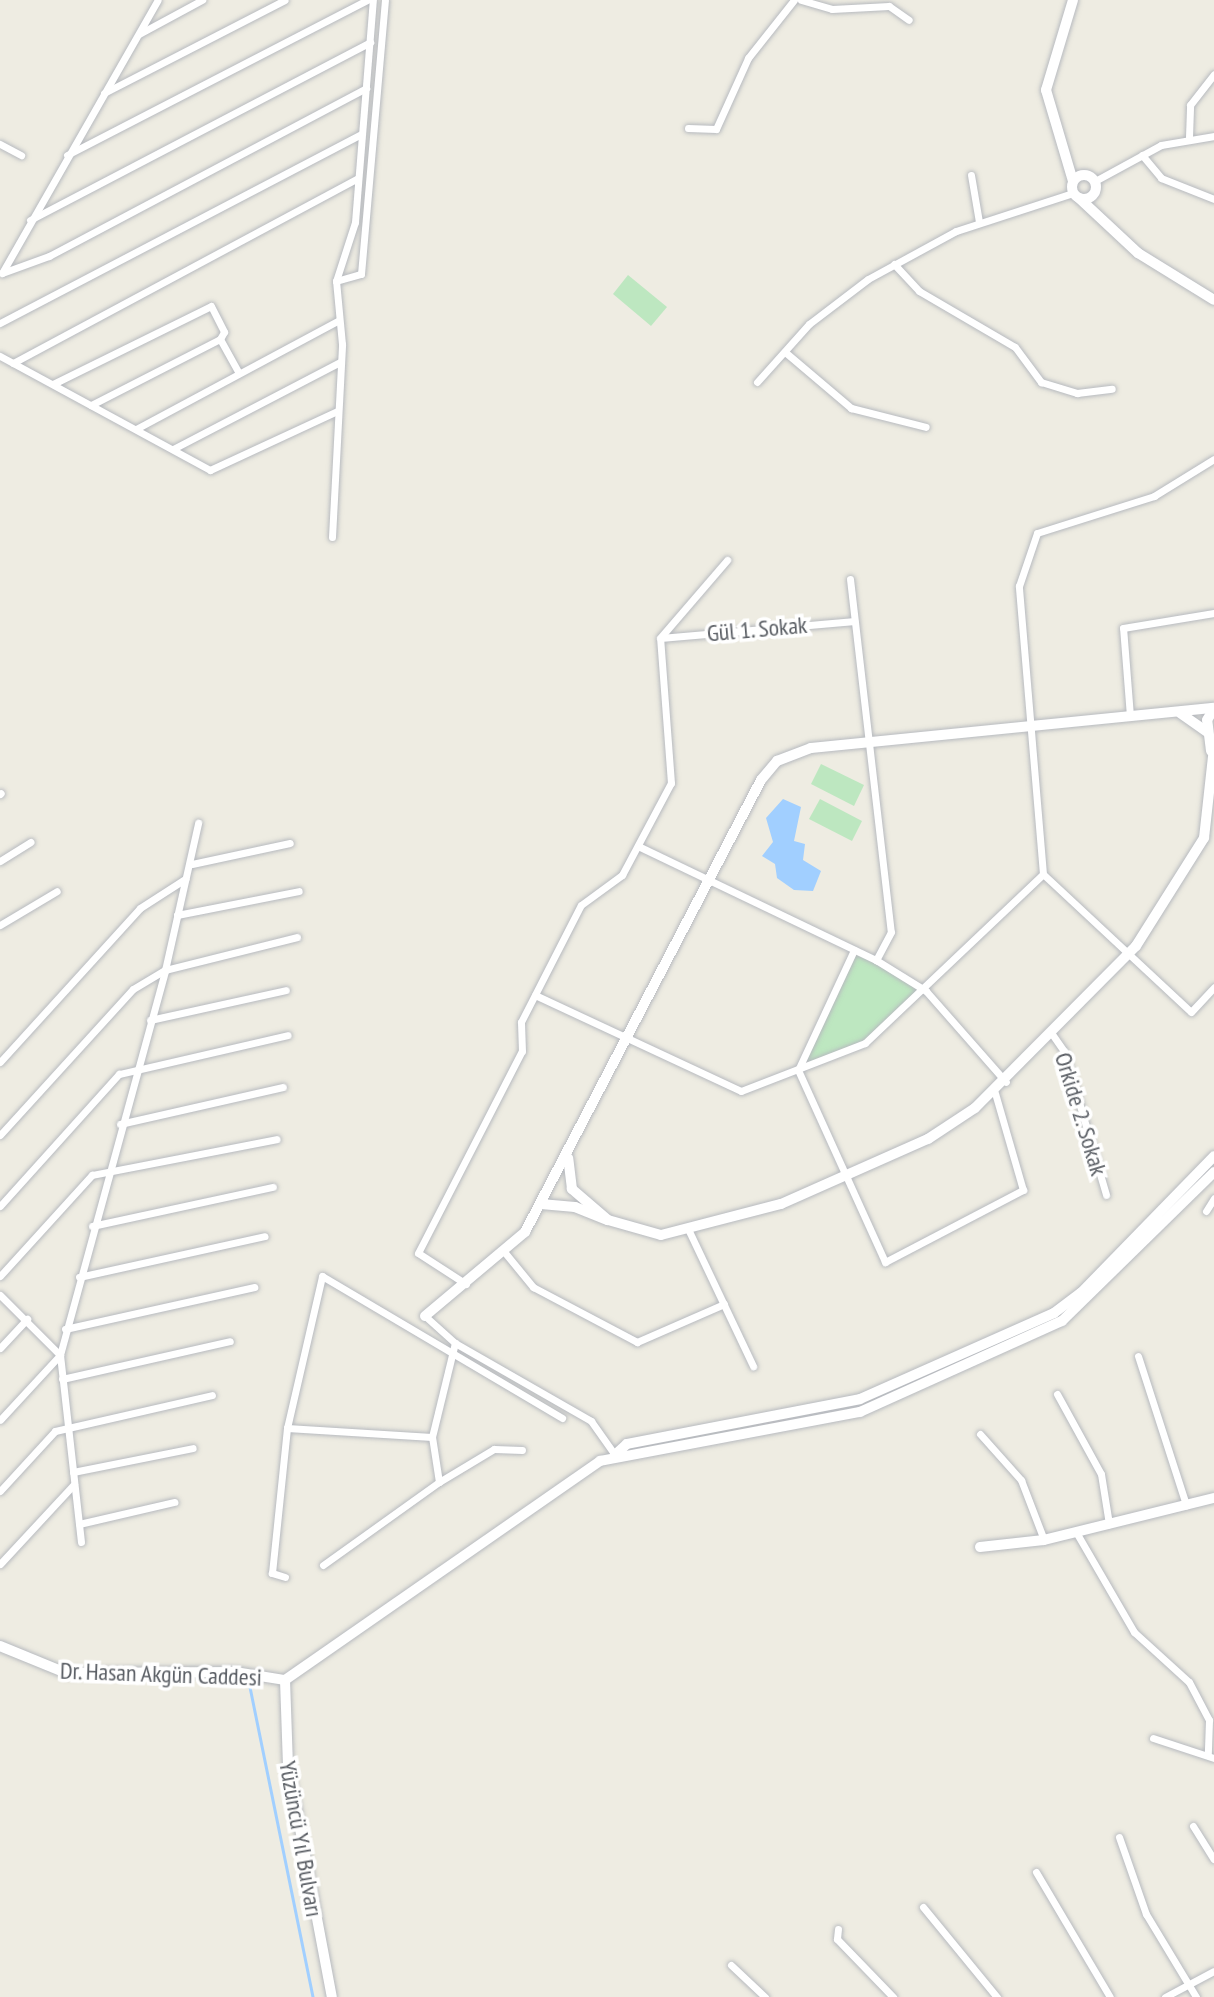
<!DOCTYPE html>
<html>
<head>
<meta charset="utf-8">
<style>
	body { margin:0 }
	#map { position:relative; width:1214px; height:1997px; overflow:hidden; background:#eeece2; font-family:"PT Sans Narrow",sans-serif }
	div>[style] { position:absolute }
	.green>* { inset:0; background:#bde7c0 }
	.water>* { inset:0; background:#a1cfff }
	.stream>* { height:2.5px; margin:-1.25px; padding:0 1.25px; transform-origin:1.25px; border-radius:1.25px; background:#a1cfff }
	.roads { filter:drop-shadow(0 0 2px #b7babf) drop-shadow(0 0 2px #b7babf) }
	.street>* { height:7px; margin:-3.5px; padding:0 3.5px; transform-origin:3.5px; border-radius:3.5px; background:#fff }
	.secondary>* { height:10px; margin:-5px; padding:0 5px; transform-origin:5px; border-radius:5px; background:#fff }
	.secondary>.ring { margin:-5px; padding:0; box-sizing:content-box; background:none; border:10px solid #fff; border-radius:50% }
	span { translate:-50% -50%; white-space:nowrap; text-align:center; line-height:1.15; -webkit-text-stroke:7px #fff; paint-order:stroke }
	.street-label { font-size:24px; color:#5a5e64 }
</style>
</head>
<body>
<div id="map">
	<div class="green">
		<div style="clip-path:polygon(628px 275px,667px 307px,651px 326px,613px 294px)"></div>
		<div style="clip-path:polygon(821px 764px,864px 785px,854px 806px,811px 784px)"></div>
		<div style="clip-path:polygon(820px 799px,862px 821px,852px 841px,809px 819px)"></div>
		<div style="clip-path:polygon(854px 950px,926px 991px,865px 1043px,799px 1070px)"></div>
	</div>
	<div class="water">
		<div style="clip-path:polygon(783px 799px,801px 807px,794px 841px,805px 844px,803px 860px,821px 871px,813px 891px,794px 890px,777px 878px,775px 864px,762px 856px,773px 842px,766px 818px)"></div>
	</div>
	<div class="stream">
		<div style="left:250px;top:1687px;width:316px;rotate:78.5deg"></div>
	</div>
	<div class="roads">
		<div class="street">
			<div style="left:801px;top:0;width:32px;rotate:16deg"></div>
			<div style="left:832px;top:9px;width:57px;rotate:-3deg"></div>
			<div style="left:889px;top:6px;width:24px;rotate:35deg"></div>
			<div style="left:139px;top:34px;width:72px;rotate:-28.4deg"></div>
			<div style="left:104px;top:93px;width:203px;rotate:-27.2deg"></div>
			<div style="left:688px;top:128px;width:28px;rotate:2deg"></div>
			<div style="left:716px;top:129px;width:78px;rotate:-65.7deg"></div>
			<div style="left:748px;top:58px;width:74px;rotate:-51.6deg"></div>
			<div style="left:1189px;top:137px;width:32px;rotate:-88deg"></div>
			<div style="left:1190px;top:105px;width:39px;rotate:-52deg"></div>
			<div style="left:0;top:144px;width:24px;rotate:28deg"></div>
			<div style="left:67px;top:155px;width:338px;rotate:-27.3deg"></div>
			<div style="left:1142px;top:155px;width:30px;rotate:50deg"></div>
			<div style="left:1161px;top:178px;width:57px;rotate:21.6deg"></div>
			<div style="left:971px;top:175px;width:48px;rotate:80.3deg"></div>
			<div style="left:1095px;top:181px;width:75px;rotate:-28.6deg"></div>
			<div style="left:1161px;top:145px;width:54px;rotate:-9.6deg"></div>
			<div style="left:30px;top:220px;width:384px;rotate:-27.6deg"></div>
			<div style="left:894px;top:264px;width:37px;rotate:47deg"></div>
			<div style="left:919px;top:291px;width:111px;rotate:30.3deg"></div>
			<div style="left:1015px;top:347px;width:44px;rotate:53.4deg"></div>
			<div style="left:1041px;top:382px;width:38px;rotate:17deg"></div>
			<div style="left:1077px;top:393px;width:35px;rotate:-7deg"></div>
			<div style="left:2px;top:273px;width:50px;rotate:-19.9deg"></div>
			<div style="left:49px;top:256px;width:359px;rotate:-27.9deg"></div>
			<div style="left:2px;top:273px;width:314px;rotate:-60.3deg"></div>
			<div style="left:336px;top:281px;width:26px;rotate:-16deg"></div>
			<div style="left:361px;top:274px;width:275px;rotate:-85deg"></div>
			<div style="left:0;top:323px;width:408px;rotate:-27.6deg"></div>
			<div style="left:220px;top:339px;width:39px;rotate:61deg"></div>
			<div style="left:785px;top:352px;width:87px;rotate:40.3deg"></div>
			<div style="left:851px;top:408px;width:77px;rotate:14.2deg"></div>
			<div style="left:0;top:356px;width:239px;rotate:28.5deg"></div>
			<div style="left:210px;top:470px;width:140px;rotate:-24.9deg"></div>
			<div style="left:13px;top:363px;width:391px;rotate:-28.2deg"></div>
			<div style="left:757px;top:382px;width:78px;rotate:-48.1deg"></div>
			<div style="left:809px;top:324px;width:74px;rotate:-37.3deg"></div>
			<div style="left:868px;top:279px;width:100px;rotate:-28.6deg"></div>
			<div style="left:956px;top:231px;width:123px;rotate:-18deg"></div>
			<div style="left:53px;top:384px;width:176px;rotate:-26.3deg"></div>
			<div style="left:211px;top:306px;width:29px;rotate:63deg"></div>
			<div style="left:224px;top:332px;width:8px;rotate:120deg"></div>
			<div style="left:220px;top:339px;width:145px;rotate:152.9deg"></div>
			<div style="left:136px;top:429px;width:228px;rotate:-28.2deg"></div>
			<div style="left:173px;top:449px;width:188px;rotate:-27.5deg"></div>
			<div style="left:332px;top:537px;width:193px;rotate:-87deg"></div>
			<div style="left:342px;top:344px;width:63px;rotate:-95.4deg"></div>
			<div style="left:336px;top:281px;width:62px;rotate:-72.1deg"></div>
			<div style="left:355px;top:222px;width:223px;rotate:-85.4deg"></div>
			<div style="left:850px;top:579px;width:355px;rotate:83.4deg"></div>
			<div style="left:891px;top:932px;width:32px;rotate:118deg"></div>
			<div style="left:661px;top:638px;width:194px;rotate:-5deg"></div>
			<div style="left:1130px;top:716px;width:88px;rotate:-94.5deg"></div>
			<div style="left:1123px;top:628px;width:92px;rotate:-9.4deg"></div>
			<div style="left:0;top:794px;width:1px;rotate:-45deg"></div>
			<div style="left:638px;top:846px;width:264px;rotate:25.6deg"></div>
			<div style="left:876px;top:960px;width:59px;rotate:31.8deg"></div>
			<div style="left:926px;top:991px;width:121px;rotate:48.7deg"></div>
			<div style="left:0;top:861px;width:36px;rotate:-32deg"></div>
			<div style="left:192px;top:864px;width:100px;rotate:-12.1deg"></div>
			<div style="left:1043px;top:874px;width:202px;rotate:43deg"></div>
			<div style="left:1191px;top:1012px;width:34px;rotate:-47deg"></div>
			<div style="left:177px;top:915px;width:124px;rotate:-11.1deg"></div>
			<div style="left:0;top:925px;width:66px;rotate:-30.8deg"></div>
			<div style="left:854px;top:950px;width:132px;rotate:115deg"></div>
			<div style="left:798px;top:1070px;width:211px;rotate:65.6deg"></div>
			<div style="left:885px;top:1262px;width:156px;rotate:-27.6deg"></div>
			<div style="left:1023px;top:1190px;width:101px;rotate:-106.1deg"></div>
			<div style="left:535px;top:995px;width:227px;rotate:25deg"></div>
			<div style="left:741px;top:1091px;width:133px;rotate:-21.2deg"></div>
			<div style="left:865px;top:1043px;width:245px;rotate:-43.5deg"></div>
			<div style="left:1043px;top:874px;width:289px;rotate:-94.8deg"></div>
			<div style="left:1019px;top:586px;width:56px;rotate:-71.2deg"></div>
			<div style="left:1037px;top:533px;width:123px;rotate:-17.5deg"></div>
			<div style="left:1154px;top:496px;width:70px;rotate:-31.7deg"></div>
			<div style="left:150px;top:1020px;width:139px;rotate:-12.4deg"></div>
			<div style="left:1052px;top:1034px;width:21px;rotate:55deg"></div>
			<div style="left:1064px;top:1051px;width:150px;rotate:73.7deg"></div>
			<div style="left:0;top:1062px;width:208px;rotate:-47.7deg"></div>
			<div style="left:140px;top:908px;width:54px;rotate:-32.8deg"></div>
			<div style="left:120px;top:1124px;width:167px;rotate:-12.8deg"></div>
			<div style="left:0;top:1135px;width:197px;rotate:-47.7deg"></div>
			<div style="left:133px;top:989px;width:37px;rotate:-31deg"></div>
			<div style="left:165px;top:970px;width:136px;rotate:-14deg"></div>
			<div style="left:0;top:1206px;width:178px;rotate:-48deg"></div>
			<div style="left:119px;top:1074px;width:173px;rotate:-13deg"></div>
			<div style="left:1206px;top:1211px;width:15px;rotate:-58deg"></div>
			<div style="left:92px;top:1226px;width:185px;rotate:-12.2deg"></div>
			<div style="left:688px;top:1229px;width:152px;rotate:64.6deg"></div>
			<div style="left:506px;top:1254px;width:43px;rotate:50.7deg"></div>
			<div style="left:533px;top:1287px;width:118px;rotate:27.9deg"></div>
			<div style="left:637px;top:1342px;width:95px;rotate:-23.6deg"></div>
			<div style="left:0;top:1276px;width:137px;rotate:-47.7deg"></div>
			<div style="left:92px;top:1175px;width:188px;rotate:-11deg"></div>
			<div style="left:79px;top:1277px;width:190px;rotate:-12.4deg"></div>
			<div style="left:466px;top:1284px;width:57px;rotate:-147.1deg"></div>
			<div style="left:418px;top:1253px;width:227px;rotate:-62.8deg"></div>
			<div style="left:522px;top:1051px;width:29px;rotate:-92deg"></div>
			<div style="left:521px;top:1022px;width:131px;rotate:-62.9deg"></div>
			<div style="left:581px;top:905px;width:51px;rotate:-36.2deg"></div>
			<div style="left:622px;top:875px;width:104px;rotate:-62deg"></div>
			<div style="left:671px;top:783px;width:145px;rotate:-94.3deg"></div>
			<div style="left:660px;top:638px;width:103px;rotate:-49.3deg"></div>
			<div style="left:0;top:1295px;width:85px;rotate:45deg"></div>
			<div style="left:60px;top:1355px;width:88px;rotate:132.7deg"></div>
			<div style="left:425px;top:1316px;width:40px;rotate:42deg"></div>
			<div style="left:455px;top:1343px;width:157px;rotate:29.8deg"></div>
			<div style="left:591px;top:1421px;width:42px;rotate:54.8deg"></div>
			<div style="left:65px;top:1329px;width:194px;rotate:-12.5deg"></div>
			<div style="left:0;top:1348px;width:40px;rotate:-47deg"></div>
			<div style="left:1138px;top:1356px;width:157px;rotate:72.1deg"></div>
			<div style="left:62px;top:1379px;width:172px;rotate:-12.7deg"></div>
			<div style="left:1057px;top:1394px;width:91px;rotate:61.2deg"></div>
			<div style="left:1101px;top:1474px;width:51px;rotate:80.9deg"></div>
			<div style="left:287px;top:1428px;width:145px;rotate:3.6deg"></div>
			<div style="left:980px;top:1434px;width:62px;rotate:48.3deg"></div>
			<div style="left:1021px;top:1480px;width:64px;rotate:69deg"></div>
			<div style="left:73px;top:1472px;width:122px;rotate:-11.3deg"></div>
			<div style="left:439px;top:1482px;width:64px;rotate:-31deg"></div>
			<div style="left:494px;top:1449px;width:28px;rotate:2deg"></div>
			<div style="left:0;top:1491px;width:81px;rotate:-47.5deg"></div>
			<div style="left:55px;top:1431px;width:161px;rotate:-12.9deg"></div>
			<div style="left:79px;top:1524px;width:98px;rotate:-13deg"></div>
			<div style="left:1076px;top:1532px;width:116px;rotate:59.9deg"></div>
			<div style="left:1134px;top:1632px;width:74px;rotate:42.3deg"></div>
			<div style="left:1189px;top:1682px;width:43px;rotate:62.2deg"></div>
			<div style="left:1209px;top:1720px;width:34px;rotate:92deg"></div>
			<div style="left:81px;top:1542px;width:188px;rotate:-96.4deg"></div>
			<div style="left:60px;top:1355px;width:399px;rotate:-74.7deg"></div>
			<div style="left:165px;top:970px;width:151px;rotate:-77.3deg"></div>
			<div style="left:0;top:1564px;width:109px;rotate:-47.2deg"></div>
			<div style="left:323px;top:1565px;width:143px;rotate:-35.6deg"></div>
			<div style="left:439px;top:1482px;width:46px;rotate:-98.8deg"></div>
			<div style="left:432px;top:1437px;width:97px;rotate:-76.3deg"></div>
			<div style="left:285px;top:1577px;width:14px;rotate:-163deg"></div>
			<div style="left:272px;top:1573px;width:146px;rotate:-84.1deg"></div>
			<div style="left:287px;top:1428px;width:156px;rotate:-77deg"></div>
			<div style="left:322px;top:1276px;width:279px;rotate:30.6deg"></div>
			<div style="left:1153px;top:1738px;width:64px;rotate:18.2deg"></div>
			<div style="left:1193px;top:1826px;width:39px;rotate:58deg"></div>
			<div style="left:1119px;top:1837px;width:82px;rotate:70.7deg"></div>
			<div style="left:1146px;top:1914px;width:97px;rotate:58.9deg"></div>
			<div style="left:1036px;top:1872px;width:145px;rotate:59.4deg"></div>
			<div style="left:923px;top:1907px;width:117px;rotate:50.6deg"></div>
			<div style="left:838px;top:1929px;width:10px;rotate:96deg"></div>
			<div style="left:837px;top:1939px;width:81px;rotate:46deg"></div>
			<div style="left:731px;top:1965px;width:47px;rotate:43.3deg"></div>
			<div style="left:1165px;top:1997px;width:55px;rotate:-28deg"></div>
		</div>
		<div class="secondary">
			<div style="left:1073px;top:0;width:94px;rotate:106.7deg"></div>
			<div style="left:1046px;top:90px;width:95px;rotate:73.5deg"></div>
			<div class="ring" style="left:1072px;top:175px;width:14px;height:14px"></div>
			<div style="left:1079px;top:198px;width:81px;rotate:43deg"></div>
			<div style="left:1138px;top:253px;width:89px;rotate:31.7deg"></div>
			<div style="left:1180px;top:713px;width:33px;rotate:35deg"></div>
			<div style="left:1211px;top:751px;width:31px;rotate:-97deg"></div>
			<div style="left:1207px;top:720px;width:13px;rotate:-58deg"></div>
			<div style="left:541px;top:1204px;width:34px;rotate:5deg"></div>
			<div style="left:575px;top:1207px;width:35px;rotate:22deg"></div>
			<div style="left:608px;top:1220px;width:48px;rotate:-139.3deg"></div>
			<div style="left:572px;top:1189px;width:31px;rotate:-97deg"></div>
			<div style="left:608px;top:1220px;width:55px;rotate:15.8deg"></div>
			<div style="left:661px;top:1235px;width:124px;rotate:-14.5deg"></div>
			<div style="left:781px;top:1204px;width:161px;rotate:-23.9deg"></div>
			<div style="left:928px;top:1139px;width:56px;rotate:-33.4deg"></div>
			<div style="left:975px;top:1108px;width:228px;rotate:-45.2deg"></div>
			<div style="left:1136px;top:946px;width:128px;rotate:-57.8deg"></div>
			<div style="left:1204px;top:838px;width:92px;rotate:-83.7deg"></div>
			<div style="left:425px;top:1316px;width:131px;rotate:-40deg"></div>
			<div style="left:525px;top:1232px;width:510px;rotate:-62.43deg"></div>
			<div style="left:761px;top:780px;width:25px;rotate:-50deg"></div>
			<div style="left:777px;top:761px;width:36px;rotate:-21deg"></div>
			<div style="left:811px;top:748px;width:405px;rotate:-5.7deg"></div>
			<div style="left:615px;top:1455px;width:16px;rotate:-43deg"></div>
			<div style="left:627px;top:1444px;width:237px;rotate:-10.9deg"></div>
			<div style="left:860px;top:1399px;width:212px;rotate:-23.9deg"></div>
			<div style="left:1054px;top:1313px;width:34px;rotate:-37deg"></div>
			<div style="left:1081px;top:1293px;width:191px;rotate:-45.8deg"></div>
			<div style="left:980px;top:1547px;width:64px;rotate:-6.2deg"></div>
			<div style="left:1044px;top:1540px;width:175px;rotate:-13.9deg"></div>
			<div style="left:0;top:1646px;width:71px;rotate:22.2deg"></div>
			<div style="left:66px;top:1673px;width:169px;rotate:-0.3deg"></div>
			<div style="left:235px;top:1672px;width:51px;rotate:9.1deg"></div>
			<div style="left:285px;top:1680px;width:384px;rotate:-34.8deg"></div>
			<div style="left:600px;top:1461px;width:265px;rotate:-10.7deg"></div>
			<div style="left:860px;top:1412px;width:222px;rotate:-24.3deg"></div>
			<div style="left:1062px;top:1321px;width:213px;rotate:-44.4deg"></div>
			<div style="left:285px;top:1680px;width:85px;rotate:88deg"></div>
			<div style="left:288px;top:1765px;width:236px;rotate:79.3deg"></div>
		</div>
	</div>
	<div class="street-label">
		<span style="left:757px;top:629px;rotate:-5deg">Gül 1. Sokak</span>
		<span style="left:1081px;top:1114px;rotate:73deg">Orkide 2. Sokak</span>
		<span style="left:161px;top:1674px;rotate:2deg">Dr. Hasan Akgün Caddesi</span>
		<span style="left:301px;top:1839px;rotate:80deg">Yüzüncü Yıl Bulvarı</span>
	</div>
</div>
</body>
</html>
